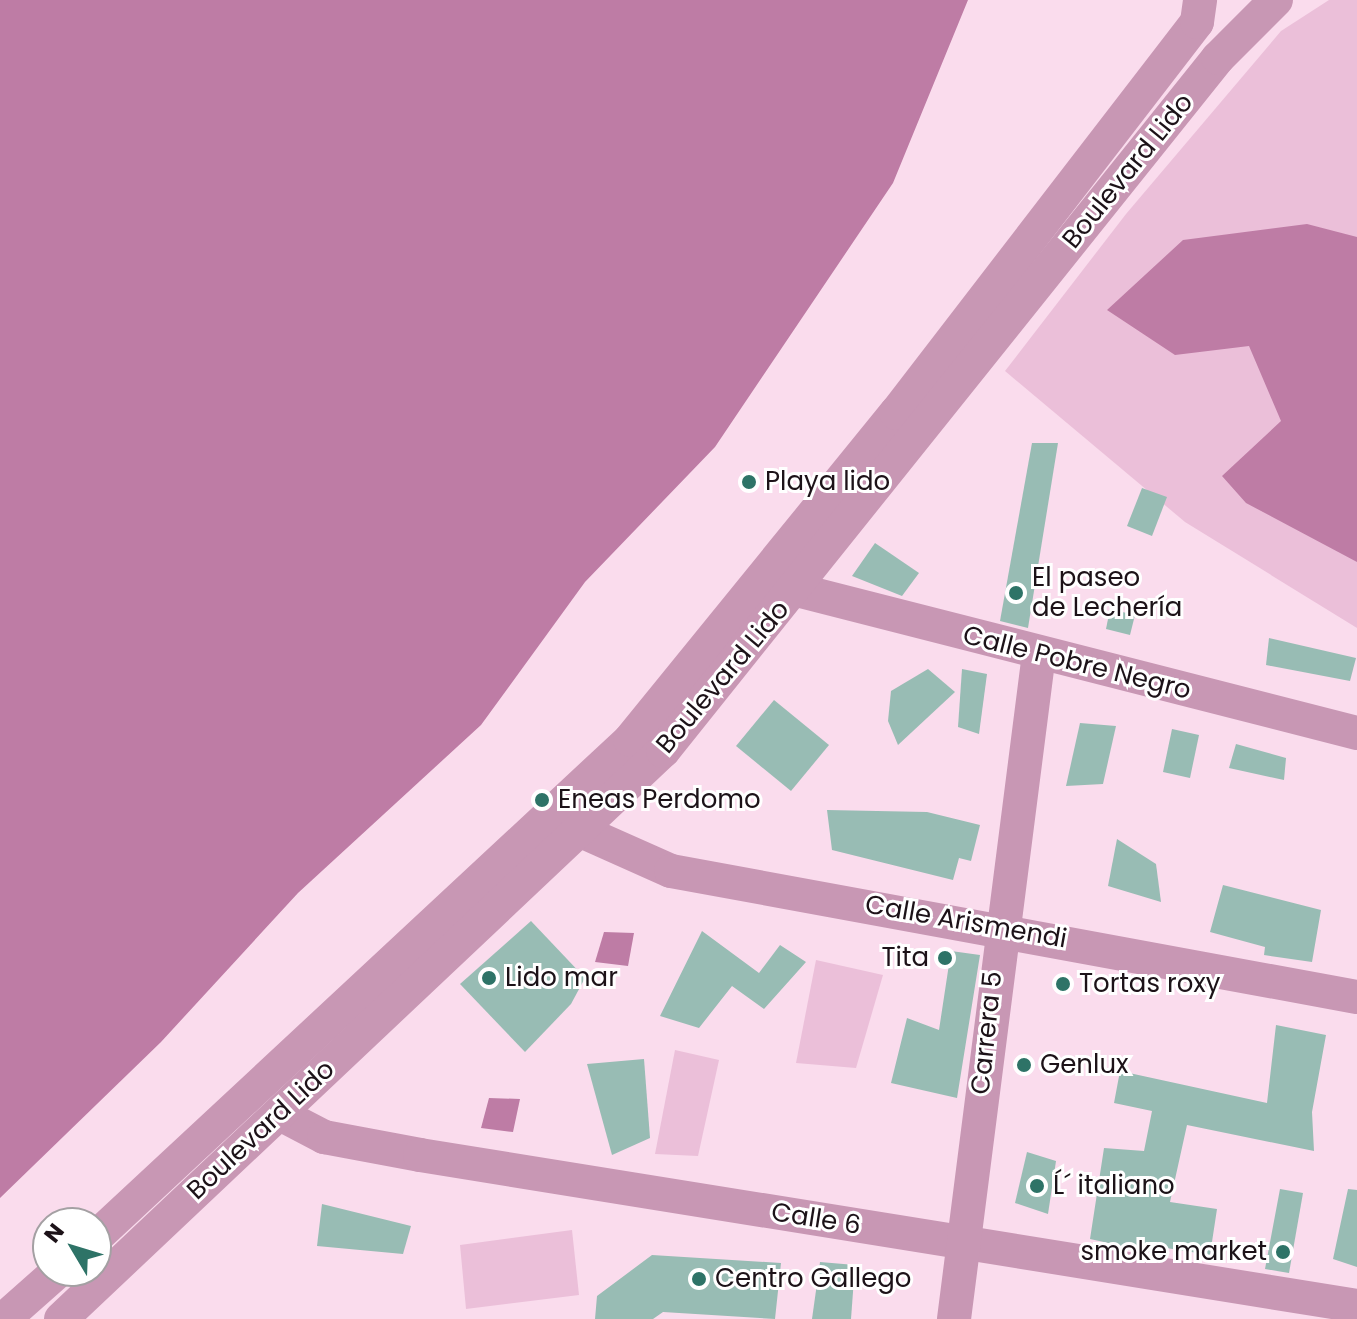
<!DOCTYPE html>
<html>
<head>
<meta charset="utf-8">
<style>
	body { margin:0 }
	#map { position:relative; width:1357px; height:1319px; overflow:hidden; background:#fadced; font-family:Poppins,sans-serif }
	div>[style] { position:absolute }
	.green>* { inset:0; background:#ebbfd9 }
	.water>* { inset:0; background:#be7ca5 }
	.building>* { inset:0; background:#98bcb4 }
	.minor>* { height:34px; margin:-17px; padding:0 17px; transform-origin:17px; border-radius:17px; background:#c897b4 }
	.dots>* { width:22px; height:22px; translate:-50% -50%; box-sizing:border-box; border:4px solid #fff; border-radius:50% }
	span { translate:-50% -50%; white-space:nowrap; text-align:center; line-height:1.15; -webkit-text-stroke:6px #fff; paint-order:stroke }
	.street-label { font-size:26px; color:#1c1218 }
	.poi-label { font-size:26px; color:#1c1218 }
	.left { translate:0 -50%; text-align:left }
	.right { translate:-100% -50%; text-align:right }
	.north { position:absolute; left:32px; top:1207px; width:80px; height:80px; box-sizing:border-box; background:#fff; border:2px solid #a4a0a3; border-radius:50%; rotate:308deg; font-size:22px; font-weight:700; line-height:32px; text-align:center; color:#1c1218 }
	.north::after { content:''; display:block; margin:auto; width:28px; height:36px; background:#2e7367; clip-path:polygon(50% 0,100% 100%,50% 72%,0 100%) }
</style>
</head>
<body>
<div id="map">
	<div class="green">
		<div style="clip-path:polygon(1329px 0,1357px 0,1357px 628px,1185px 522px,1005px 371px,1126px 214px,1281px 31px)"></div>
		<div style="clip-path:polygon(816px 960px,883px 975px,856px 1068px,796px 1063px)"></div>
		<div style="clip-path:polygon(675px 1050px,719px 1060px,698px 1156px,655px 1154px)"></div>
		<div style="clip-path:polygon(572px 1230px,579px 1295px,466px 1309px,460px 1245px)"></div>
	</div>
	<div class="water">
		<div style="clip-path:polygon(0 0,968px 0,893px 183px,715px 447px,585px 582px,481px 725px,298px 893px,161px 1042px,0 1198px)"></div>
		<div style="clip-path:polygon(1307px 224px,1357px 237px,1357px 562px,1246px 503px,1222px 476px,1281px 421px,1249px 346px,1175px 355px,1107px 310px,1183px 240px)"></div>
		<div style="clip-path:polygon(604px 932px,634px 933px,628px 966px,595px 962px)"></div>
		<div style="clip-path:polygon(489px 1098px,520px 1099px,513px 1132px,481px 1128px)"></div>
	</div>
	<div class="building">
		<div style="clip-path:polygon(1032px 443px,1058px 443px,1028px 628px,1000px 621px)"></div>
		<div style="clip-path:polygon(1142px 488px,1167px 497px,1152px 536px,1127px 526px)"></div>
		<div style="clip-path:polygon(875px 543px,919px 573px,902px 596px,852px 576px)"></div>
		<div style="clip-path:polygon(1110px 609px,1135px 615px,1130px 635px,1106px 629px)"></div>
		<div style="clip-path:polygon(1269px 638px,1356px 658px,1350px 681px,1266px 665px)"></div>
		<div style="clip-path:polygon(928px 669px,955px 692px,898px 745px,888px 721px,891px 691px)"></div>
		<div style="clip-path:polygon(962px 669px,987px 674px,979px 734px,958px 727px)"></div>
		<div style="clip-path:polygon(774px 700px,829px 745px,791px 791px,736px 746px)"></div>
		<div style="clip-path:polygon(1080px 723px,1116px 726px,1103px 784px,1066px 786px)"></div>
		<div style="clip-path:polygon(1172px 729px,1199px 735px,1190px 778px,1163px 772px)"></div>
		<div style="clip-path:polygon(1236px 744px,1286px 758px,1284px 780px,1229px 768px)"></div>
		<div style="clip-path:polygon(827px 810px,927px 812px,980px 825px,971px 861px,959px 858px,953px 880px,832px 850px)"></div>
		<div style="clip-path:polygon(1117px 839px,1156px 864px,1161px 902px,1108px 886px)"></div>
		<div style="clip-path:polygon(1223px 885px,1321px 910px,1312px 962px,1264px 955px,1265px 947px,1210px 932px)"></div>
		<div style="clip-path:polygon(531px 921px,585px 978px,571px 1004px,525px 1052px,460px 984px)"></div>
		<div style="clip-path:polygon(702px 931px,759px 973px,780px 945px,806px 962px,764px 1009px,732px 986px,699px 1028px,660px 1016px)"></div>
		<div style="clip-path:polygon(951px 951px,980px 955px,957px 1098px,891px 1083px,907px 1018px,939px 1030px)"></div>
		<div style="clip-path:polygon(1276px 1025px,1326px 1035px,1312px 1112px,1314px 1151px,1187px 1125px,1170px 1202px,1217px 1209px,1210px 1255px,1160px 1247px,1159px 1254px,1090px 1239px,1104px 1148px,1144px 1151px,1152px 1111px,1114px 1103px,1120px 1071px,1267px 1103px)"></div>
		<div style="clip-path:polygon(644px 1059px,650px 1138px,612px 1155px,587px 1064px)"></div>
		<div style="clip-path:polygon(1027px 1152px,1056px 1161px,1048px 1214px,1015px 1203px)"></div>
		<div style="clip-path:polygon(1280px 1189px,1303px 1193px,1289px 1273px,1265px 1269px)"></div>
		<div style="clip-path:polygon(1348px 1189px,1357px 1190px,1357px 1267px,1333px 1259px)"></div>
		<div style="clip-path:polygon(322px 1204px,411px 1226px,403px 1254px,317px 1246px)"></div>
		<div style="clip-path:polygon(652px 1255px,781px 1263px,775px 1319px,663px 1312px,653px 1319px,595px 1319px,597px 1296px)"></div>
		<div style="clip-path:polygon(820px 1262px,855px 1265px,851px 1319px,812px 1319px)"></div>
	</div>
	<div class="minor">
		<div style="left:797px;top:590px;width:578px;rotate:14.32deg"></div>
		<div style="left:581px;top:831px;width:98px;rotate:24deg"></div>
		<div style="left:671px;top:871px;width:697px;rotate:10.41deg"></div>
		<div style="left:280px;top:1114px;width:50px;rotate:27.6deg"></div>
		<div style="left:324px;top:1137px;width:98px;rotate:10.6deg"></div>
		<div style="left:420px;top:1155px;width:949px;rotate:9.15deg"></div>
		<div style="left:96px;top:1237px;width:729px;rotate:-42.94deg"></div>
		<div style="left:630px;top:740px;width:422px;rotate:-50.9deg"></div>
		<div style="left:896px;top:413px;width:493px;rotate:-52.4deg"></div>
		<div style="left:1197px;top:22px;width:22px;rotate:-82deg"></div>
		<div style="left:4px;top:1319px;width:72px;rotate:-41.6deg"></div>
		<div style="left:61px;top:1319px;width:828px;rotate:-43.34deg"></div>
		<div style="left:663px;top:751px;width:888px;rotate:-51.31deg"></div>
		<div style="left:1218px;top:58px;width:82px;rotate:-45deg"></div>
		<div style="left:954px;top:1319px;width:670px;rotate:-82.72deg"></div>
	</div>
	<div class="dots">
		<div style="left:749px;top:482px;background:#2e7367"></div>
		<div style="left:1016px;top:593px;background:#2e7367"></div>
		<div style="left:542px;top:800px;background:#2e7367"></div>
		<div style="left:945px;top:958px;background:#2e7367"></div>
		<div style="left:489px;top:978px;background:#2e7367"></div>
		<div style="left:1063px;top:984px;background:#2e7367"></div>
		<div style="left:1024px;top:1065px;background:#2e7367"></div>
		<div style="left:1037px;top:1186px;background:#2e7367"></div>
		<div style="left:1283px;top:1252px;background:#2e7367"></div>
		<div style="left:699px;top:1279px;background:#2e7367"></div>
	</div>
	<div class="street-label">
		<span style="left:1128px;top:171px;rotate:-51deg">Boulevard Lido</span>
		<span style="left:1077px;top:663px;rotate:14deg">Calle Pobre Negro</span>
		<span style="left:723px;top:677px;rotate:-50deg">Boulevard Lido</span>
		<span style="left:966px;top:922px;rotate:10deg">Calle Arismendi</span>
		<span style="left:987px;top:1033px;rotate:-84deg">Carrera 5</span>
		<span style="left:261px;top:1130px;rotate:-43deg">Boulevard Lido</span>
		<span style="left:816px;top:1219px;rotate:9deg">Calle 6</span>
	</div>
	<div class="poi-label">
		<span class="left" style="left:765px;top:482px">Playa lido</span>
		<span class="left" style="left:1032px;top:593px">El paseo<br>de Lechería</span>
		<span class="left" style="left:558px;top:800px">Eneas Perdomo</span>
		<span class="right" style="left:929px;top:958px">Tita</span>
		<span class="left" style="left:505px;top:978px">Lido mar</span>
		<span class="left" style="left:1079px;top:984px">Tortas roxy</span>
		<span class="left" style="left:1040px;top:1065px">Genlux</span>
		<span class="left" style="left:1053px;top:1186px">Ĺ´ italiano</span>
		<span class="right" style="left:1267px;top:1252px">smoke market</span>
		<span class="left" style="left:715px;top:1279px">Centro Gallego</span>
	</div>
	<div class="north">N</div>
</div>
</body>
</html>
